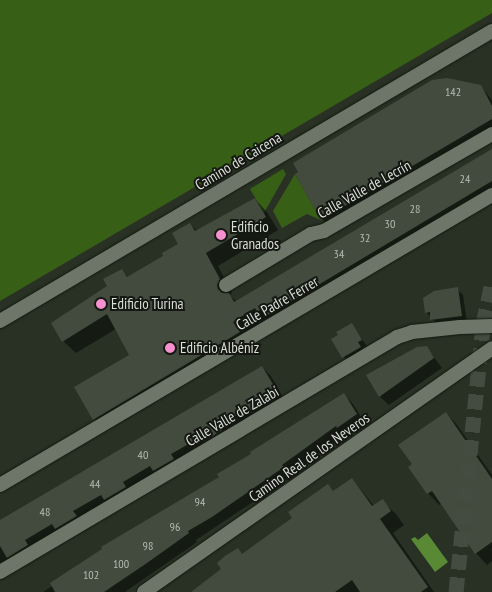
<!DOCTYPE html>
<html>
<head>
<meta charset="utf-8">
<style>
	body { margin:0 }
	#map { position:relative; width:492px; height:592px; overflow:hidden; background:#293125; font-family:"PT Sans Narrow",sans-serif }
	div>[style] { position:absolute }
	.green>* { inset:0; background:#385f16 }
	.water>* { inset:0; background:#5a8936 }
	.shadow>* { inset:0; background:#0007 }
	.building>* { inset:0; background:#434b3e }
	.motorway-tunnel>* { height:15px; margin-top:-7.5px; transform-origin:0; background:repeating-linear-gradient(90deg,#444b40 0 15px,transparent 0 23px) }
	.roads { filter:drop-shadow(0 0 1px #12180e) drop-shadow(0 0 1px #12180e) }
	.minor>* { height:14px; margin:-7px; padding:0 7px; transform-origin:7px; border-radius:7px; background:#6e7669 }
	.tertiary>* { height:14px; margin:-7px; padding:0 7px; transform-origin:7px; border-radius:7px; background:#6e7669 }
	.dots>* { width:14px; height:14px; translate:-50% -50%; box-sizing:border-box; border:2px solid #141712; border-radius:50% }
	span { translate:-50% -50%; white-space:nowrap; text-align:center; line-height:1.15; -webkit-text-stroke:4px #141712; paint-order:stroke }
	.number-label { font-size:12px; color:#b4bab1 }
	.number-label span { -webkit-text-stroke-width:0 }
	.street-label { font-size:15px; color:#dadfd7 }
	.poi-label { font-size:15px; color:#dadfd7 }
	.left { translate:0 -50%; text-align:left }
</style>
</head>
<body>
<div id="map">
	<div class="green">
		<div style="clip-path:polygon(0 0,492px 0,492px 13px,0 301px)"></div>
		<div style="clip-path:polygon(283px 169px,286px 174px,264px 213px,250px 189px)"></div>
		<div style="clip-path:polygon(295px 174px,321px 220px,307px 214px,282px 228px,273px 211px)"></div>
	</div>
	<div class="water">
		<div style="clip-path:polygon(427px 533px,448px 562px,435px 572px,411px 539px,415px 537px,418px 540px)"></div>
	</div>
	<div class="shadow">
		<div style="clip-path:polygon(480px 86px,492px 100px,492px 133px,331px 228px,322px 219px,297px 175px)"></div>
		<div style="clip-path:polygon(492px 150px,492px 201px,245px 335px,251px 345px,106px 431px,94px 419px,131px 355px,116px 329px,76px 353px,63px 341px,121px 270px,129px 278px,165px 257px,180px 244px,190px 224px,197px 231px,255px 199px,267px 212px,278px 230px,218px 266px,232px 292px,230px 296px,237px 302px)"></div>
		<div style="clip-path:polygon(457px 289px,463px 295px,467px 322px,438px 325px,426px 312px)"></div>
		<div style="clip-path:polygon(351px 324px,367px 346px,363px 348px,366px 354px,349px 364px,333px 340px)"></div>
		<div style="clip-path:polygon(426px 347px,442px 368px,389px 405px,380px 397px,367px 375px)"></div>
		<div style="clip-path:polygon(262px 367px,271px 376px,285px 401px,0 570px,0 522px)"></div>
		<div style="clip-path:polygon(344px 395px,353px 404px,365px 423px,347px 436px,345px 434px,290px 474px,292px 476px,196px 540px,197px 542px,125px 592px,43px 592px)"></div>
		<div style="clip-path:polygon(446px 413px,457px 425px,492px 475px,492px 561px,487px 565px,476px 553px,442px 503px,439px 505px,428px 493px,413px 464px)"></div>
		<div style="clip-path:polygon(352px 479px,374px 506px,382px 501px,396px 514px,404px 525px,393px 533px,434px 592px,271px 592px,293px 518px,328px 486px,334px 492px)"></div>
	</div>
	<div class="building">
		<div style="clip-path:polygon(447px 78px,481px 85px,492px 106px,492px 119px,321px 220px,295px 174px,298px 172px,293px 163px,432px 80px)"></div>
		<div style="clip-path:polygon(492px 149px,492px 181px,268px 315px,263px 308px,257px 312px,255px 308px,233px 322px,240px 332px,93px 420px,74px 387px,129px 355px,107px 314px,62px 342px,51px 323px,107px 286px,103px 279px,122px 269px,127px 277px,163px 256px,162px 253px,178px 244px,172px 233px,190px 223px,195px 231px,255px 198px,266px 217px,206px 253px,220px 279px,217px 285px,218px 289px,222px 293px,229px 293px,234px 302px)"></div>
		<div style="clip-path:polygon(458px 287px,462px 316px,430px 320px,430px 312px,425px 313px,423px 298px,434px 291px)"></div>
		<div style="clip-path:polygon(352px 323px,362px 340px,358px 342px,361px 347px,342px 358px,331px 339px,338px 335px,336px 332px)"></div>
		<div style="clip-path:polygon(427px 346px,434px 358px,379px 397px,366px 375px,417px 347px)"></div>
		<div style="clip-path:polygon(262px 366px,277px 391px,269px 396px,272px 401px,251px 413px,248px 409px,221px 425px,223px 430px,202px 442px,199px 438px,171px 454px,174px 459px,153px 471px,150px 466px,123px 482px,126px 487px,104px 500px,101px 495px,73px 511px,77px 516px,55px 529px,52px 524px,25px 540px,28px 545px,7px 558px,0 546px,0 520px)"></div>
		<div style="clip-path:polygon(344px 393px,357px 414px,337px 428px,336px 426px,282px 465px,284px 467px,212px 517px,188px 531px,189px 533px,147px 563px,104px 592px,55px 592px,50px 583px,102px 549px,101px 547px,219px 477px,217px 474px,251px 454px,250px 452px)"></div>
		<div style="clip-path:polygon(446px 412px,492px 479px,492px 542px,475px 554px,432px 491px,427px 494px,408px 467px,412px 464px,398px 445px)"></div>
		<div style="clip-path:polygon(352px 478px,372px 506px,383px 499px,391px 511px,380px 519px,428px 587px,421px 592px,360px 592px,352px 580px,335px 592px,191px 592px,221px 569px,217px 563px,225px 556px,238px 548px,242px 554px,292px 518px,288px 512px,328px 484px,333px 491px)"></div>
	</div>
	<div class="motorway-tunnel">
		<div style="left:456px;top:592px;width:269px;rotate:-84.2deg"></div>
		<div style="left:483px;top:324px;width:43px;rotate:-77.9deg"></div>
	</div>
	<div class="roads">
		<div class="minor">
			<div style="left:226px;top:285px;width:99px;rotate:-31deg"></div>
			<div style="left:311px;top:234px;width:13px;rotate:-13deg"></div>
			<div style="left:324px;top:231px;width:194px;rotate:-30deg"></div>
			<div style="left:0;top:485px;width:571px;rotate:-30.52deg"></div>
			<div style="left:0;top:572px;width:461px;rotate:-30.6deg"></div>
			<div style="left:397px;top:337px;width:16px;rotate:-18deg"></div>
			<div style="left:412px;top:332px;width:48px;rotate:-5.9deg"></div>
			<div style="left:460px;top:327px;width:32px;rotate:-2deg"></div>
		</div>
		<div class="tertiary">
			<div style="left:0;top:321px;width:571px;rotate:-30.52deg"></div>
			<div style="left:144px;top:592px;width:425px;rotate:-35deg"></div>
		</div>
	</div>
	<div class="dots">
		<div style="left:221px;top:235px;background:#f790ce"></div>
		<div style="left:101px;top:304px;background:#f790ce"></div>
		<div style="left:170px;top:348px;background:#f790ce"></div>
	</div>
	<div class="number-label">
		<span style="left:453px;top:92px">142</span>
		<span style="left:465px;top:179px">24</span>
		<span style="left:415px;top:209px">28</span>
		<span style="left:390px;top:224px">30</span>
		<span style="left:365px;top:238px">32</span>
		<span style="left:339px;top:254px">34</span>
		<span style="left:143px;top:455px">40</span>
		<span style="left:95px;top:484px">44</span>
		<span style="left:200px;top:502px">94</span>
		<span style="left:45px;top:512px">48</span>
		<span style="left:175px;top:527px">96</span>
		<span style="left:148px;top:546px">98</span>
		<span style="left:121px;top:564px">100</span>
		<span style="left:91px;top:575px">102</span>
	</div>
	<div class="street-label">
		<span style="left:238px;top:161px;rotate:-31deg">Camino de Caicena</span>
		<span style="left:364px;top:189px;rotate:-29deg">Calle Valle de Lecrín</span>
		<span style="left:277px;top:303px;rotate:-30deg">Calle Padre Ferrer</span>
		<span style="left:232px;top:416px;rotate:-30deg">Calle Valle de Zalabí</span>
		<span style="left:309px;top:457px;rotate:-35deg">Camino Real de los Neveros</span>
	</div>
	<div class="poi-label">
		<span class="left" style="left:231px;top:235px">Edificio<br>Granados</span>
		<span class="left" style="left:111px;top:304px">Edificio Turina</span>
		<span class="left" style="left:180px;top:348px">Edificio Albéniz</span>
	</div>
</div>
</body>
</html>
